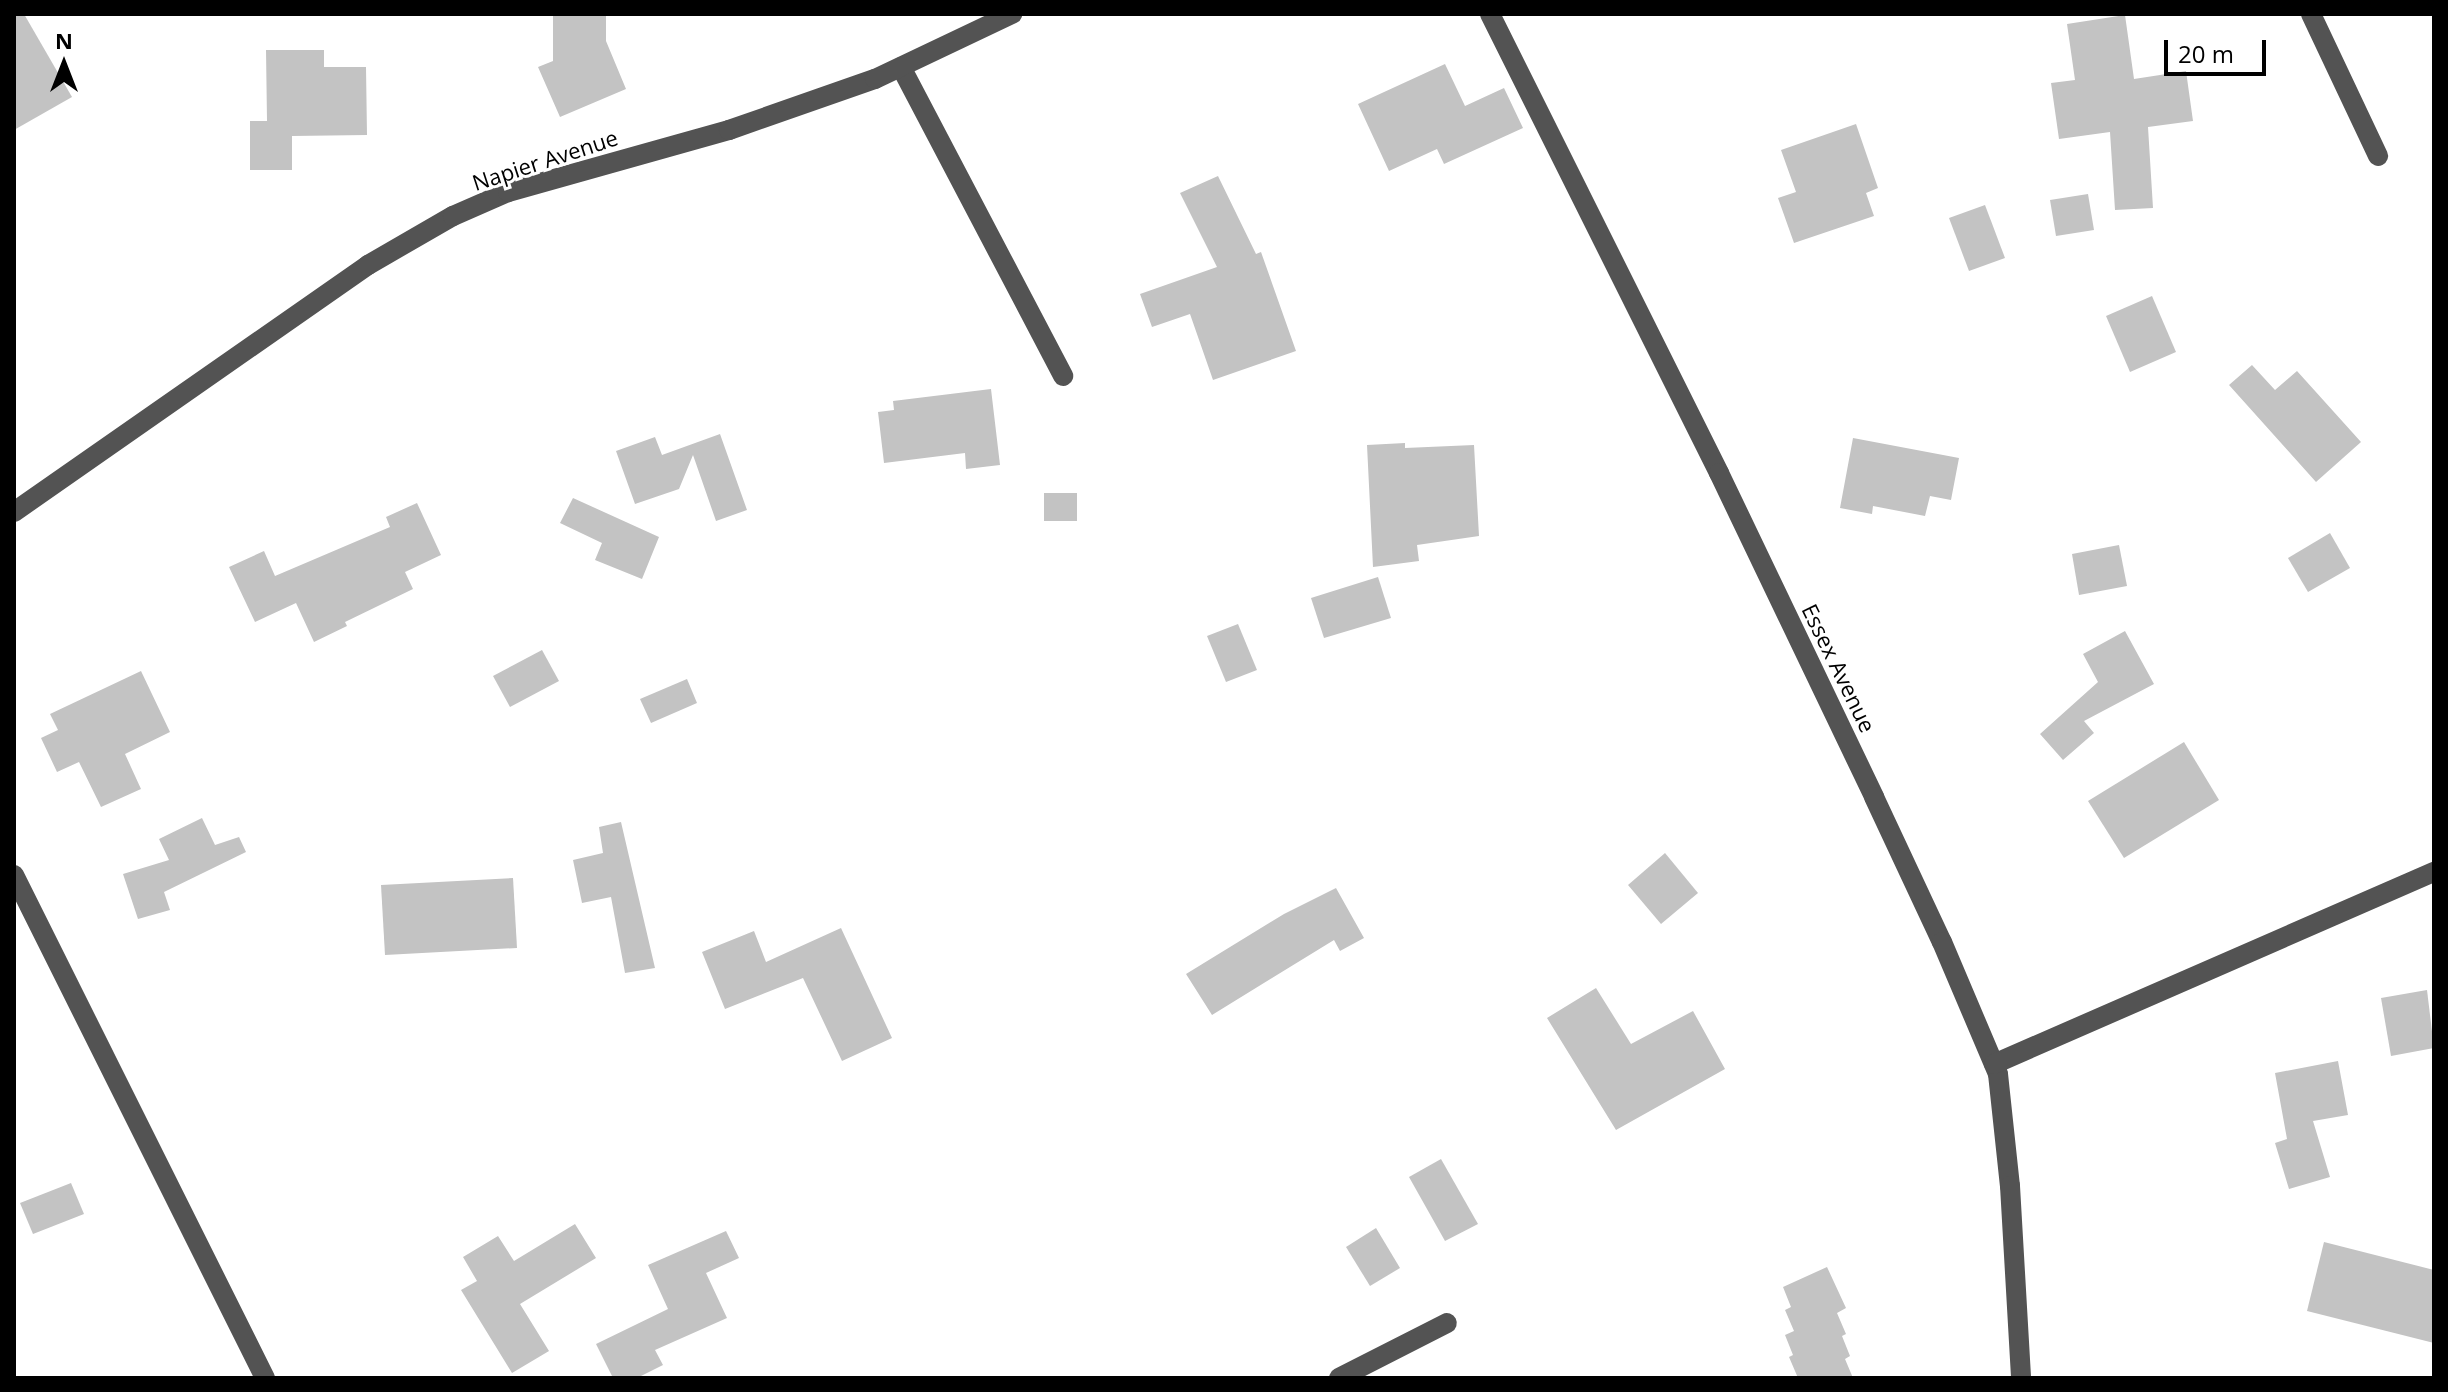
<!DOCTYPE html>
<html>
<head>
<meta charset="utf-8">
<style>
	body { margin:0 }
	#map { position:relative; width:2448px; height:1392px; overflow:hidden; background:#fff; font-family:"Open Sans",sans-serif }
	div>[style] { position:absolute }
	.building>* { inset:0; background:#c3c3c3 }
	.minor>* { height:20px; margin:-10px; padding:0 10px; transform-origin:10px; border-radius:10px; background:#535353 }
	span { translate:-50% -50%; white-space:nowrap; text-align:center; line-height:1.15; -webkit-text-stroke:6px #fff; paint-order:stroke }
	.street-label { font-size:22px; color:#000 }
	.frame { position:absolute; inset:0; border:16px solid #000; pointer-events:none }
	.north { position:absolute; left:24px; top:24px; width:80px; height:80px; -webkit-text-stroke:6px #fff; paint-order:stroke; rotate:0deg; font-size:22px; font-weight:700; line-height:32px; text-align:center; color:#000 }
	.north::after { content:''; display:block; margin:auto; width:28px; height:36px; background:#000; clip-path:polygon(50% 0,100% 100%,50% 72%,0 100%) }
	.scale { position:absolute; left:2164px; top:40px; width:102px; height:36px; box-sizing:border-box; border:4px solid #000; border-top:0; padding-left:10px; font-size:24px; line-height:28px; white-space:nowrap; color:#000; -webkit-text-stroke:6px #fff; paint-order:stroke }
</style>
</head>
<body>
<div id="map">
	<div class="building">
		<div style="clip-path:polygon(14px 14px,24px 14px,72px 97px,14px 130px)"></div>
		<div style="clip-path:polygon(553px 14px,606px 14px,606px 41px,626px 89px,560px 117px,538px 67px,553px 61px)"></div>
		<div style="clip-path:polygon(2125px 15px,2134px 79px,2186px 71px,2193px 121px,2148px 127px,2153px 208px,2115px 210px,2110px 132px,2059px 139px,2051px 83px,2075px 80px,2067px 24px)"></div>
		<div style="clip-path:polygon(266px 50px,324px 50px,324px 67px,366px 67px,367px 135px,292px 136px,292px 170px,250px 170px,250px 121px,267px 121px)"></div>
		<div style="clip-path:polygon(1445px 64px,1465px 106px,1504px 88px,1523px 128px,1444px 164px,1437px 149px,1389px 171px,1358px 104px)"></div>
		<div style="clip-path:polygon(1856px 124px,1878px 188px,1866px 193px,1874px 216px,1794px 243px,1778px 198px,1796px 192px,1781px 150px)"></div>
		<div style="clip-path:polygon(1218px 176px,1256px 254px,1261px 252px,1296px 351px,1213px 380px,1190px 314px,1152px 327px,1140px 294px,1217px 267px,1180px 193px)"></div>
		<div style="clip-path:polygon(2088px 194px,2094px 230px,2056px 236px,2050px 200px)"></div>
		<div style="clip-path:polygon(1985px 205px,2005px 258px,1969px 271px,1949px 218px)"></div>
		<div style="clip-path:polygon(2152px 296px,2176px 352px,2130px 372px,2106px 316px)"></div>
		<div style="clip-path:polygon(2252px 365px,2275px 390px,2297px 371px,2361px 442px,2316px 482px,2229px 385px)"></div>
		<div style="clip-path:polygon(991px 389px,1000px 465px,966px 469px,965px 453px,884px 463px,878px 412px,894px 410px,893px 401px)"></div>
		<div style="clip-path:polygon(720px 434px,747px 510px,716px 521px,693px 455px,679px 489px,635px 504px,616px 451px,655px 437px,662px 455px)"></div>
		<div style="clip-path:polygon(1853px 438px,1959px 458px,1951px 500px,1930px 496px,1925px 516px,1873px 506px,1872px 514px,1840px 508px)"></div>
		<div style="clip-path:polygon(1405px 443px,1405px 448px,1474px 445px,1479px 536px,1417px 545px,1419px 561px,1373px 567px,1367px 445px)"></div>
		<div style="clip-path:polygon(1044px 493px,1077px 493px,1077px 521px,1044px 521px)"></div>
		<div style="clip-path:polygon(573px 498px,659px 537px,642px 579px,595px 560px,602px 543px,560px 523px)"></div>
		<div style="clip-path:polygon(417px 503px,441px 555px,405px 572px,413px 589px,345px 622px,347px 626px,314px 642px,296px 603px,255px 622px,229px 567px,264px 551px,275px 576px,390px 527px,386px 517px)"></div>
		<div style="clip-path:polygon(2330px 533px,2350px 568px,2308px 592px,2288px 558px)"></div>
		<div style="clip-path:polygon(2119px 545px,2127px 586px,2079px 595px,2072px 554px)"></div>
		<div style="clip-path:polygon(1378px 577px,1391px 618px,1324px 638px,1311px 598px)"></div>
		<div style="clip-path:polygon(1238px 624px,1257px 670px,1226px 682px,1207px 636px)"></div>
		<div style="clip-path:polygon(2125px 631px,2154px 684px,2084px 721px,2094px 733px,2063px 760px,2040px 734px,2098px 682px,2083px 654px)"></div>
		<div style="clip-path:polygon(542px 650px,559px 681px,510px 707px,493px 676px)"></div>
		<div style="clip-path:polygon(141px 671px,170px 732px,125px 754px,141px 789px,101px 807px,79px 762px,57px 772px,41px 738px,58px 730px,50px 714px)"></div>
		<div style="clip-path:polygon(687px 679px,697px 703px,651px 723px,640px 699px)"></div>
		<div style="clip-path:polygon(2184px 742px,2219px 800px,2124px 858px,2088px 801px)"></div>
		<div style="clip-path:polygon(202px 818px,215px 845px,239px 837px,246px 852px,164px 892px,170px 910px,138px 919px,123px 874px,169px 860px,159px 839px)"></div>
		<div style="clip-path:polygon(621px 822px,655px 968px,625px 973px,611px 897px,582px 903px,573px 860px,603px 853px,599px 827px)"></div>
		<div style="clip-path:polygon(1665px 853px,1698px 893px,1661px 924px,1628px 885px)"></div>
		<div style="clip-path:polygon(513px 878px,517px 948px,385px 955px,381px 885px)"></div>
		<div style="clip-path:polygon(1336px 888px,1364px 938px,1340px 951px,1334px 940px,1212px 1015px,1186px 974px,1284px 914px)"></div>
		<div style="clip-path:polygon(841px 928px,892px 1038px,842px 1061px,803px 978px,725px 1009px,702px 952px,754px 931px,766px 962px)"></div>
		<div style="clip-path:polygon(1596px 988px,1631px 1044px,1693px 1011px,1725px 1069px,1616px 1130px,1547px 1018px)"></div>
		<div style="clip-path:polygon(2427px 990px,2434px 1048px,2391px 1056px,2381px 998px)"></div>
		<div style="clip-path:polygon(2338px 1061px,2348px 1115px,2313px 1121px,2330px 1177px,2289px 1189px,2275px 1143px,2287px 1139px,2275px 1073px)"></div>
		<div style="clip-path:polygon(1441px 1159px,1478px 1224px,1445px 1241px,1409px 1177px)"></div>
		<div style="clip-path:polygon(71px 1183px,84px 1214px,33px 1234px,20px 1203px)"></div>
		<div style="clip-path:polygon(575px 1224px,596px 1258px,520px 1304px,549px 1351px,512px 1373px,461px 1290px,477px 1281px,463px 1257px,498px 1236px,514px 1261px)"></div>
		<div style="clip-path:polygon(1376px 1228px,1400px 1268px,1370px 1286px,1346px 1247px)"></div>
		<div style="clip-path:polygon(726px 1231px,739px 1258px,706px 1273px,727px 1318px,655px 1350px,663px 1365px,637px 1378px,613px 1378px,596px 1344px,668px 1309px,648px 1265px)"></div>
		<div style="clip-path:polygon(2324px 1242px,2434px 1270px,2434px 1343px,2307px 1311px)"></div>
		<div style="clip-path:polygon(1827px 1267px,1846px 1308px,1837px 1313px,1846px 1334px,1842px 1336px,1850px 1356px,1845px 1359px,1853px 1378px,1798px 1378px,1789px 1357px,1793px 1355px,1785px 1335px,1794px 1331px,1785px 1310px,1791px 1307px,1783px 1287px)"></div>
	</div>
	<div class="minor">
		<div style="left:1490px;top:14px;width:513px;rotate:63.48deg"></div>
		<div style="left:1719px;top:473px;width:359px;rotate:64.4deg"></div>
		<div style="left:1874px;top:797px;width:160px;rotate:64.9deg"></div>
		<div style="left:1942px;top:942px;width:143px;rotate:67deg"></div>
		<div style="left:1998px;top:1074px;width:113px;rotate:83.9deg"></div>
		<div style="left:2010px;top:1186px;width:192px;rotate:86.7deg"></div>
		<div style="left:2311px;top:14px;width:157px;rotate:64.7deg"></div>
		<div style="left:901px;top:67px;width:349px;rotate:62.3deg"></div>
		<div style="left:14px;top:512px;width:432px;rotate:-34.9deg"></div>
		<div style="left:368px;top:265px;width:98px;rotate:-30deg"></div>
		<div style="left:453px;top:216px;width:60px;rotate:-23.6deg"></div>
		<div style="left:508px;top:192px;width:230px;rotate:-15.7deg"></div>
		<div style="left:729px;top:130px;width:155px;rotate:-19.3deg"></div>
		<div style="left:875px;top:79px;width:152px;rotate:-25.4deg"></div>
		<div style="left:14px;top:875px;width:562px;rotate:63.48deg"></div>
		<div style="left:1994px;top:1064px;width:480px;rotate:-23.6deg"></div>
		<div style="left:1339px;top:1378px;width:121px;rotate:-27deg"></div>
	</div>
	<div class="street-label">
		<span style="left:545px;top:160px;rotate:-18deg">Napier Avenue</span>
		<span style="left:1839px;top:668px;rotate:64deg">Essex Avenue</span>
	</div>
	<div class="frame"></div>
	<div class="north">N</div>
	<div class="scale">20 m</div>
</div>
</body>
</html>
